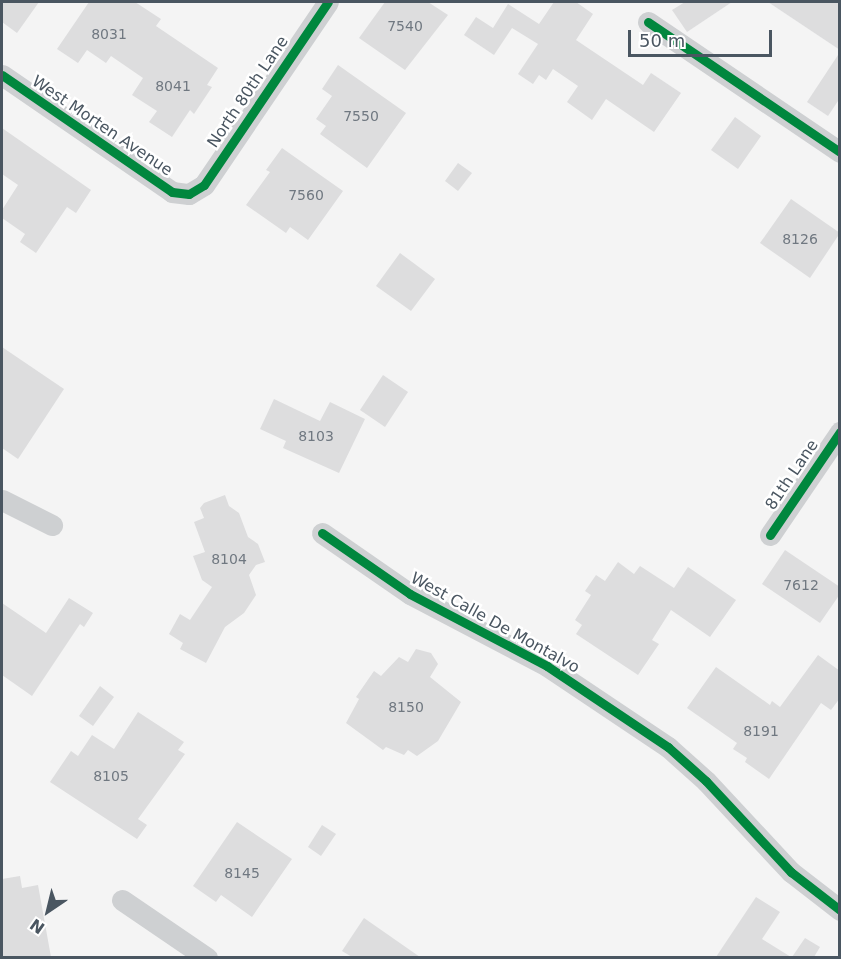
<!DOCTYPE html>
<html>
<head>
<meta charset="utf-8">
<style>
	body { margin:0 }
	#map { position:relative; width:841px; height:959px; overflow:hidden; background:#f4f4f4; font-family:"DejaVu Sans",sans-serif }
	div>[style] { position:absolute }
	.building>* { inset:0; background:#ddddde }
	.minor>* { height:21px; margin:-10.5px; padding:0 10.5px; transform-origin:10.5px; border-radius:10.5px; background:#ced0d2 }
	.cycleway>* { height:9px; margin:-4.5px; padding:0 4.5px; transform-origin:4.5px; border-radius:4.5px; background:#00873e }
	span { translate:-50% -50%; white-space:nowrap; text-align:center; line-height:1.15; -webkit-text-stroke:5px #fff; paint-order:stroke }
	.number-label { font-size:14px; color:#707881 }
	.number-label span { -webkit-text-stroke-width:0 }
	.street-label { font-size:16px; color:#4a5661 }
	.frame { position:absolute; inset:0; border:3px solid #4a5661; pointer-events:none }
	.north { position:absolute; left:18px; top:881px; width:60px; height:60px; -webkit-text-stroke:4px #fff; paint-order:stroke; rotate:215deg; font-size:16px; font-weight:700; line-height:24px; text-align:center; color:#4a5661 }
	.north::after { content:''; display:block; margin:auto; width:21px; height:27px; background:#4a5661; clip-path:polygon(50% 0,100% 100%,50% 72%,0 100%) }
	.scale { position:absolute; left:628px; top:30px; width:144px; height:27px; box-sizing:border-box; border:3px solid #4a5661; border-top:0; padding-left:8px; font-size:18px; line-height:21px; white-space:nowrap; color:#4a5661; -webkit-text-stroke:4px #fff; paint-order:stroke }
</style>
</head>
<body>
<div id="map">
	<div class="building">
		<div style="clip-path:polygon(2px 2px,39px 2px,17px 33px,2px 22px)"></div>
		<div style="clip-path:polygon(89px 2px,135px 2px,161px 19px,156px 26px,218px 68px,207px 85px,212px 87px,194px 114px,190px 110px,172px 137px,149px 122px,157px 111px,132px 95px,143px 78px,111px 56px,106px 63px,87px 50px,78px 63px,57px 49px)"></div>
		<div style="clip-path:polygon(385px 2px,428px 2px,448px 15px,405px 70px,359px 38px)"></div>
		<div style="clip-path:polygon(554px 2px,576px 2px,593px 14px,576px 40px,643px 85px,651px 73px,681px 93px,654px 132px,606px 99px,592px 120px,567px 102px,578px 86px,553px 69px,546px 80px,539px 75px,533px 84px,518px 74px,538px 44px,512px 28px,494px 55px,464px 35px,476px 17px,493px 28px,508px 4px,539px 24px)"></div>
		<div style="clip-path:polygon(685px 2px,732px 2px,687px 32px,672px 10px)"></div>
		<div style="clip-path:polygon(768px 2px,840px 2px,840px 50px)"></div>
		<div style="clip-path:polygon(840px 52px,840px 98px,828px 116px,807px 102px)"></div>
		<div style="clip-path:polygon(338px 65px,406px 113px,367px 168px,320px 134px,326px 126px,316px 119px,332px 96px,322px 89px)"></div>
		<div style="clip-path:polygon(735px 117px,761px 136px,738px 169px,711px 150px)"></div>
		<div style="clip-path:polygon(2px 128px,91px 190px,76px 213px,67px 207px,36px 253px,20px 242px,25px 234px,2px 218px,2px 210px,18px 185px,2px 174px)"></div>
		<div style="clip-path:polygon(282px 148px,343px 191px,308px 240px,290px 227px,286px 233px,246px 205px,270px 172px,266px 170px)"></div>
		<div style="clip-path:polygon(458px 163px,472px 173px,458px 191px,445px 181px)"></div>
		<div style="clip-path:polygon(791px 199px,840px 233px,810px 278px,760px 243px)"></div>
		<div style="clip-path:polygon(400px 253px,435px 279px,411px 311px,376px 286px)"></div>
		<div style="clip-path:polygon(2px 347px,64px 389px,18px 459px,2px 448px)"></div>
		<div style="clip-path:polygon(383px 375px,408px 392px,385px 427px,360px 410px)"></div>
		<div style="clip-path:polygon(274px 399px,320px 421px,330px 402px,365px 419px,339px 473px,283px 448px,286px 441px,260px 429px)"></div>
		<div style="clip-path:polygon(225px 495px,229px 506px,239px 513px,248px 537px,258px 544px,265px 562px,256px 565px,249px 575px,256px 595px,244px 613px,225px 627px,206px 663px,180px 649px,183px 643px,169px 634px,180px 614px,190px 620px,212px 587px,202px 580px,193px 556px,205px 552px,194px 522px,204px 518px,200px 508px,204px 503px)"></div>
		<div style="clip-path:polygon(785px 550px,840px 587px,840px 594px,820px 623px,762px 584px)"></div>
		<div style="clip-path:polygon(618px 562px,634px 574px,640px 566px,674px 588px,688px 567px,736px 600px,710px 637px,671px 610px,652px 640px,659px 644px,638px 675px,576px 634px,582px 625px,575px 620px,591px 595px,585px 591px,596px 575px,605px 581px)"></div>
		<div style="clip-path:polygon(69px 598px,93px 613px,84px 627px,80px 624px,32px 696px,2px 675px,2px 603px,46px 633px)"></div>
		<div style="clip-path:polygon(416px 649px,431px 653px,438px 664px,430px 677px,461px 702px,438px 741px,417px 756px,408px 750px,404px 755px,386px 747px,383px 750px,346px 723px,359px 699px,356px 697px,374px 671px,381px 676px,399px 657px,408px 662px)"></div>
		<div style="clip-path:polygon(818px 655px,840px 671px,840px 698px,831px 710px,821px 703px,769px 779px,745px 762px,747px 758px,733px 749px,737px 743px,687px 708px,716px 667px,770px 705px,772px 701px,780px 707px)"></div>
		<div style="clip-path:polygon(100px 686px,114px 697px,93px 726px,79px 716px)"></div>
		<div style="clip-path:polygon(138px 712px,184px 742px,178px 750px,185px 754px,138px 819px,147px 825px,137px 839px,50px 782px,71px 751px,78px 756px,92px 735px,114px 749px)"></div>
		<div style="clip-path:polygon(237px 822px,292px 859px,252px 917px,221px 895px,216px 902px,193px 886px)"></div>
		<div style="clip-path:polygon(322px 825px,336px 834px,321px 856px,308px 847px)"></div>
		<div style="clip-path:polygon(20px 876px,22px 888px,38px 885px,51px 957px,2px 957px,2px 879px)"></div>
		<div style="clip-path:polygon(756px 897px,780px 912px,762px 939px,791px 957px,716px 957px)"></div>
		<div style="clip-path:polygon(364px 918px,420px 957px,352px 957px,342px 951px)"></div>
		<div style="clip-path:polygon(805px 938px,820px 947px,814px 957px,792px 957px)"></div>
	</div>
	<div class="minor">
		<div style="left:648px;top:22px;width:232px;rotate:34.1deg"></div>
		<div style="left:2px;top:75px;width:206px;rotate:34.5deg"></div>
		<div style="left:172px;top:192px;width:17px;rotate:7deg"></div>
		<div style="left:189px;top:194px;width:17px;rotate:-31deg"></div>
		<div style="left:204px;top:185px;width:221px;rotate:-55.9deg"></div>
		<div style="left:2px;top:500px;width:56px;rotate:26.6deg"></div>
		<div style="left:322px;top:533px;width:107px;rotate:34.7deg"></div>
		<div style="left:410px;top:594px;width:155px;rotate:27.7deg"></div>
		<div style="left:547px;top:666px;width:146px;rotate:33.8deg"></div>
		<div style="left:668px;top:747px;width:51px;rotate:41.8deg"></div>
		<div style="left:706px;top:781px;width:125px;rotate:47deg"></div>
		<div style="left:791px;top:872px;width:62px;rotate:37.8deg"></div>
		<div style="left:770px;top:535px;width:125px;rotate:-55.8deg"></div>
		<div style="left:122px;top:900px;width:103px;rotate:34.3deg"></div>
	</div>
	<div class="cycleway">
		<div style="left:648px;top:22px;width:232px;rotate:34.1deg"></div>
		<div style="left:2px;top:75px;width:206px;rotate:34.5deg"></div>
		<div style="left:172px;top:192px;width:17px;rotate:7deg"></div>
		<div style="left:189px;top:194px;width:17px;rotate:-31deg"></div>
		<div style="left:204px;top:185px;width:221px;rotate:-55.9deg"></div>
		<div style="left:322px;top:533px;width:107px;rotate:34.7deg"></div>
		<div style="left:410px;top:594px;width:155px;rotate:27.7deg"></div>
		<div style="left:547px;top:666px;width:146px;rotate:33.8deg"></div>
		<div style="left:668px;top:747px;width:51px;rotate:41.8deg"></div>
		<div style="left:706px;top:781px;width:125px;rotate:47deg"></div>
		<div style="left:791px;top:872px;width:62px;rotate:37.8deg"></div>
		<div style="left:770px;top:535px;width:125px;rotate:-55.8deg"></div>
	</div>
	<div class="number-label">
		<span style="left:405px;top:26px">7540</span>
		<span style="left:109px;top:34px">8031</span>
		<span style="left:173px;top:86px">8041</span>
		<span style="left:361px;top:116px">7550</span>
		<span style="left:306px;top:195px">7560</span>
		<span style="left:800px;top:239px">8126</span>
		<span style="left:316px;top:436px">8103</span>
		<span style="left:229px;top:559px">8104</span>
		<span style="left:801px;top:585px">7612</span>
		<span style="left:406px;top:707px">8150</span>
		<span style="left:761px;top:731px">8191</span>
		<span style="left:111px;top:776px">8105</span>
		<span style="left:242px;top:873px">8145</span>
	</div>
	<div class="street-label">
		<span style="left:248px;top:92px;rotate:-56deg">North 80th Lane</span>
		<span style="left:102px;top:126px;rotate:34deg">West Morten Avenue</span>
		<span style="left:792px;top:475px;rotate:-56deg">81th Lane</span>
		<span style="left:495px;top:623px;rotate:29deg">West Calle De Montalvo</span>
	</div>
	<div class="frame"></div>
	<div class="north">N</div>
	<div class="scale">50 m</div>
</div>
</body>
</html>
